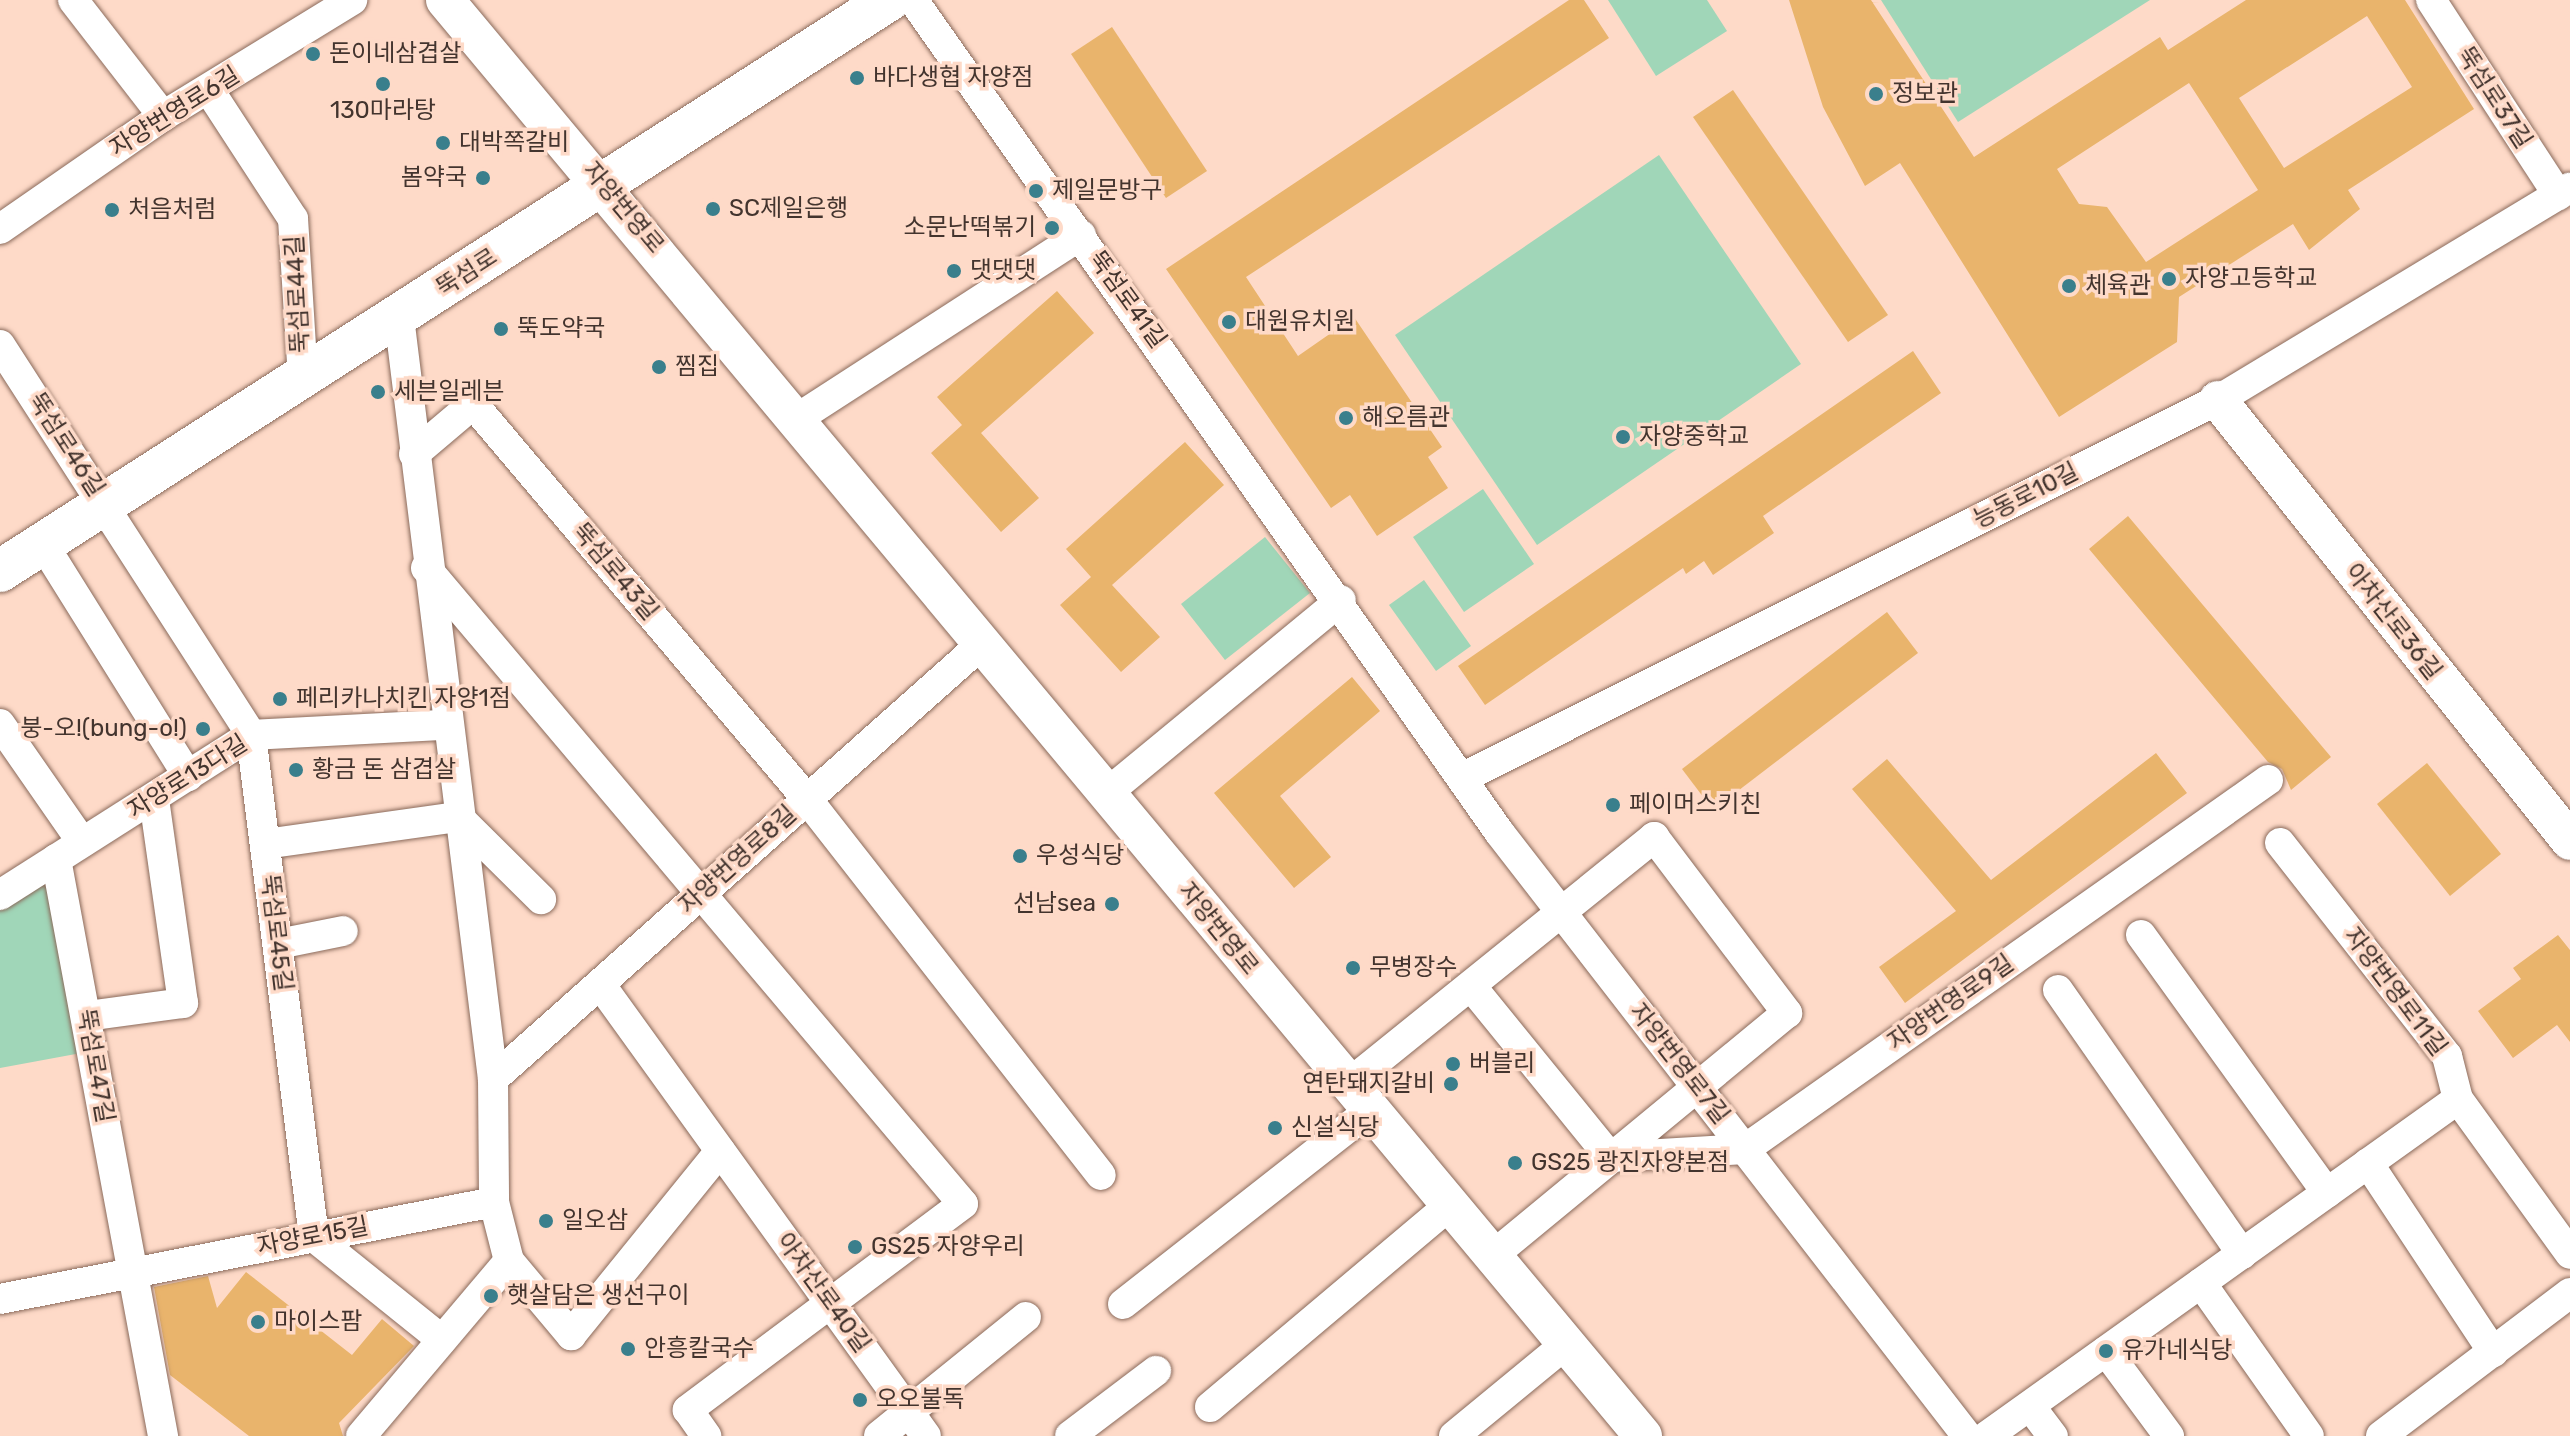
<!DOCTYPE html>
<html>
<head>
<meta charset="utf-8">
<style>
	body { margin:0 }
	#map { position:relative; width:2570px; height:1436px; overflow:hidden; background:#fedac8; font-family:Rubik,"Noto Sans KR",sans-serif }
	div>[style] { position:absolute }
	.green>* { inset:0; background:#a0d6b8 }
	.building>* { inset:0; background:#e9b46c }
	.roads { filter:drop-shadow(0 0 2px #8a6a5b) drop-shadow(0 0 2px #8a6a5b) }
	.minor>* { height:30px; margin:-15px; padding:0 15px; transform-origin:15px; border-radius:15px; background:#fff }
	.tertiary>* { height:38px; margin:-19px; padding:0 19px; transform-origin:19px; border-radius:19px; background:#fff }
	.secondary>* { height:42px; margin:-21px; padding:0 21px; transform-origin:21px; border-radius:21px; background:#fff }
	.dots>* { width:22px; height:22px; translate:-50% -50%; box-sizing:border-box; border:4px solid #fedac8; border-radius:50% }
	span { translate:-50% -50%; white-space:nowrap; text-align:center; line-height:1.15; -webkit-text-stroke:7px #fedac8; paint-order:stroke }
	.poi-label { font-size:24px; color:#43342e }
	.left { translate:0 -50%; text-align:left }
	.right { translate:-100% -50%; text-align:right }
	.street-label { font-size:24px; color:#43342e }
</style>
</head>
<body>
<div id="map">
	<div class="green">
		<div style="clip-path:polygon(1608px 0,1707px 0,1727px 31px,1656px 76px)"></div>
		<div style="clip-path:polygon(1881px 0,2150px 0,1958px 122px)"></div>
		<div style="clip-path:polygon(1659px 155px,1801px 364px,1537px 545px,1395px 335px)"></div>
		<div style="clip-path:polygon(1483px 489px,1534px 564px,1464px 612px,1413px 537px)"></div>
		<div style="clip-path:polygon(1265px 537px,1310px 593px,1225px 660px,1181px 604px)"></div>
		<div style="clip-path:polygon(1424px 580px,1471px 646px,1436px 671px,1389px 605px)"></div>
		<div style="clip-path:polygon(56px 859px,92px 1051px,0 1068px,0 895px)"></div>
	</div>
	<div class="building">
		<div style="clip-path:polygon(1569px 0,1584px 0,1609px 38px,1246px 277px,1298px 356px,1354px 317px,1442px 447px,1428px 457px,1448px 488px,1377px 536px,1350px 495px,1331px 508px,1166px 269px)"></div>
		<div style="clip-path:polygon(evenodd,1789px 0,1871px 0,1974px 157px,2160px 37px,2168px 50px,2246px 0,2405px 0,2474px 109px,2348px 190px,2360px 209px,2309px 250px,2293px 224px,2179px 297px,2177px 342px,2059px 417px,1900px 163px,1865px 186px,1823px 107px,1789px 0,2367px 16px,2412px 87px,2284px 168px,2239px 98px,2367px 16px,1789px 0,2189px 83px,2258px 190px,2146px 262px,2107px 207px,2079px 204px,2057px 169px,2189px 83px)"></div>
		<div style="clip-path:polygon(1112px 27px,1207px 171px,1166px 198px,1071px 54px)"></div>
		<div style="clip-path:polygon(1733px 90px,1888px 315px,1848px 342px,1693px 117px)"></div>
		<div style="clip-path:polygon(1057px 291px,1094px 333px,981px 433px,1039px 498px,1001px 532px,931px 453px,962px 425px,937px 397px)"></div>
		<div style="clip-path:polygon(1913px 351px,1941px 393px,1763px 516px,1774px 533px,1713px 575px,1704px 561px,1686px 574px,1683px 568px,1485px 705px,1458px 666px)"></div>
		<div style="clip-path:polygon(1185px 442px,1224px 485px,1112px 585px,1160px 637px,1121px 672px,1060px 605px,1091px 577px,1066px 549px)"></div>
		<div style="clip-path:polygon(2128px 516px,2331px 757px,2291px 790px,2282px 769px,2268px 762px,2089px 549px)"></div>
		<div style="clip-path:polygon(1887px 612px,1918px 653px,1713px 810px,1682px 769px)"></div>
		<div style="clip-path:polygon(1352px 677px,1380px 711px,1280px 796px,1331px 857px,1294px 888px,1214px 793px)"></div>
		<div style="clip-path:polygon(2156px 753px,2187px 793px,1905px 1003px,1879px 967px,1956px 911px,1852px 789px,1887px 759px,1991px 880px)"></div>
		<div style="clip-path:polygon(2427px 763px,2501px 854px,2450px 896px,2377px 804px)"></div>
		<div style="clip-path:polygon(2558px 935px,2570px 950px,2570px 1042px,2557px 1025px,2513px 1058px,2478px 1011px,2521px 979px,2513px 968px)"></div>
		<div style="clip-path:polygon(246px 1272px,352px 1355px,382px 1319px,414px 1346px,339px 1423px,343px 1436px,249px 1436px,170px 1375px,154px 1287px,208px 1276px,217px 1308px)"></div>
	</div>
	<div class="roads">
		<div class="minor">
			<div style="left:73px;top:0;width:147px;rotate:52.2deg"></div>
			<div style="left:913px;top:0;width:1018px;rotate:54.84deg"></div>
			<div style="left:1499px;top:832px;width:764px;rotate:52.23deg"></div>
			<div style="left:2431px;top:0;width:233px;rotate:56.9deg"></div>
			<div style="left:209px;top:90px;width:154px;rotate:56.9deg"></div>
			<div style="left:293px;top:219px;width:160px;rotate:86.4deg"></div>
			<div style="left:0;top:229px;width:198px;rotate:-34.7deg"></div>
			<div style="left:163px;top:116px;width:222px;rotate:-31.5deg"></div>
			<div style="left:399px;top:317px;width:768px;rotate:82.97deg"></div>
			<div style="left:493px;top:1079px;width:123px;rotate:89.5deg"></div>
			<div style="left:494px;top:1202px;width:61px;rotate:75.7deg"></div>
			<div style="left:509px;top:1261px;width:97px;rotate:50deg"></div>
			<div style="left:571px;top:1335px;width:237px;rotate:-51deg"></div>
			<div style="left:0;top:345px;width:464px;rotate:57.2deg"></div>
			<div style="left:251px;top:735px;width:506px;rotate:82.85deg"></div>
			<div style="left:314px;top:1237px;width:164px;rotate:38.8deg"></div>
			<div style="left:798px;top:418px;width:337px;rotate:-32.9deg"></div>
			<div style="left:414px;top:454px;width:77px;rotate:-40.3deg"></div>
			<div style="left:473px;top:404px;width:517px;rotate:49.78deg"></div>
			<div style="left:807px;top:799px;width:477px;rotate:52deg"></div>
			<div style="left:43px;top:544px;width:274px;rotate:58deg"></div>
			<div style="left:426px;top:568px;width:832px;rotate:49.82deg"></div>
			<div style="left:963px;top:1204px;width:344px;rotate:143.2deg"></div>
			<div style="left:688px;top:1410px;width:32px;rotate:55deg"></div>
			<div style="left:0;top:724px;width:144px;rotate:55.2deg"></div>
			<div style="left:1466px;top:776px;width:841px;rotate:-26.57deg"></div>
			<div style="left:2218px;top:400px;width:411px;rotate:-31.1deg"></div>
			<div style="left:1107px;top:793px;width:303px;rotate:-39.5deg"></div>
			<div style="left:2280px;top:843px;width:271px;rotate:51.9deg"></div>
			<div style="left:2447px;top:1056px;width:44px;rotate:75.7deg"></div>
			<div style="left:2458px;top:1099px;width:191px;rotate:54.1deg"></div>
			<div style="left:265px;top:844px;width:195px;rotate:-8deg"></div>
			<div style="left:458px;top:817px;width:117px;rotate:44.7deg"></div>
			<div style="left:56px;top:859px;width:587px;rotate:79.49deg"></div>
			<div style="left:0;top:895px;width:298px;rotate:-32.5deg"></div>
			<div style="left:251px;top:735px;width:194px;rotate:-3deg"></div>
			<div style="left:2141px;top:935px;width:318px;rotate:54.2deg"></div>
			<div style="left:278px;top:944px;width:66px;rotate:-11.3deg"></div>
			<div style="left:600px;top:984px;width:557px;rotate:54.2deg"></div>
			<div style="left:1471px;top:986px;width:220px;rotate:50.9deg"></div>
			<div style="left:1610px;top:1157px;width:135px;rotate:-3.4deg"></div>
			<div style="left:1745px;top:1149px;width:640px;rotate:-35.2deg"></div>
			<div style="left:2058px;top:990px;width:322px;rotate:55.1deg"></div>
			<div style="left:87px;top:1016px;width:97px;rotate:-7.7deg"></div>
			<div style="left:183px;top:1003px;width:207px;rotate:-98.1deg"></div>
			<div style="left:493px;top:1079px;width:657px;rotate:-41.67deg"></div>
			<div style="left:1347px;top:1085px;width:395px;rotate:-38.9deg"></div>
			<div style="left:1654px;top:837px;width:221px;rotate:52.9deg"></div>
			<div style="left:1787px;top:1013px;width:382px;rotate:140.5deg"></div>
			<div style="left:2368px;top:1163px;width:227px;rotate:56.5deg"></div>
			<div style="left:2201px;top:1283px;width:187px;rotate:54.8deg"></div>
			<div style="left:0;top:1299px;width:503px;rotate:-11.11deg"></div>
			<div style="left:1123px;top:1304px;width:313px;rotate:-38.1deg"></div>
			<div style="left:2106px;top:1351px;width:106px;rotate:53.5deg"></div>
			<div style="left:2030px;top:1406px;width:38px;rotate:53deg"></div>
			<div style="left:1210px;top:1407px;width:312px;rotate:-40.1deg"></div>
			<div style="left:361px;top:1436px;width:229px;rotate:-49.8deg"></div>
			<div style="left:879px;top:1436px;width:189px;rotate:-39deg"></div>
			<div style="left:1070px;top:1436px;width:108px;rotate:-37.1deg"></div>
			<div style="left:1454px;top:1436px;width:145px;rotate:-39.4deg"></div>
			<div style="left:1987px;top:1436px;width:579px;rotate:-35.58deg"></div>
			<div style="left:2381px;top:1436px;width:237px;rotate:-37.1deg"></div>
		</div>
		<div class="tertiary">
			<div style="left:445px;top:0;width:1870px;rotate:50.16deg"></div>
			<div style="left:2218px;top:400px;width:564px;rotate:51.4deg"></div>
		</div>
		<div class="secondary">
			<div style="left:0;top:571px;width:1057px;rotate:-32.71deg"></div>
		</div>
	</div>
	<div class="dots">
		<div style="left:313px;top:54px;background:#3a7f8c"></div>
		<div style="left:857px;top:78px;background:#3a7f8c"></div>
		<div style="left:383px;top:84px;background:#3a7f8c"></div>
		<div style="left:1876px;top:94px;background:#3a7f8c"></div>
		<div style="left:443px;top:143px;background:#3a7f8c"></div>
		<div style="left:483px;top:178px;background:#3a7f8c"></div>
		<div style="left:1036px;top:191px;background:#3a7f8c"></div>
		<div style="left:713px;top:209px;background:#3a7f8c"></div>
		<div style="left:112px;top:210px;background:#3a7f8c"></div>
		<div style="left:1052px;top:228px;background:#3a7f8c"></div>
		<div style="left:954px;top:271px;background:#3a7f8c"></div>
		<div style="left:2169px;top:279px;background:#3a7f8c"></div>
		<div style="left:2069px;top:286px;background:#3a7f8c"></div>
		<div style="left:1229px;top:322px;background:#3a7f8c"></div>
		<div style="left:501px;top:329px;background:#3a7f8c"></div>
		<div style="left:659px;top:367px;background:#3a7f8c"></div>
		<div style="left:378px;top:392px;background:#3a7f8c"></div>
		<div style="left:1346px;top:418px;background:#3a7f8c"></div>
		<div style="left:1623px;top:437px;background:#3a7f8c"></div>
		<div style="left:280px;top:699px;background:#3a7f8c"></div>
		<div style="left:203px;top:729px;background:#3a7f8c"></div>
		<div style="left:296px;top:770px;background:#3a7f8c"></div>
		<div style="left:1613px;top:805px;background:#3a7f8c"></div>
		<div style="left:1020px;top:856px;background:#3a7f8c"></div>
		<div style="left:1112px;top:904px;background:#3a7f8c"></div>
		<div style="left:1353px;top:968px;background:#3a7f8c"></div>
		<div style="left:1453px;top:1064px;background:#3a7f8c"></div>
		<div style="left:1451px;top:1084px;background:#3a7f8c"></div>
		<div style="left:1275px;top:1128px;background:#3a7f8c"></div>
		<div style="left:1515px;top:1163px;background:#3a7f8c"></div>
		<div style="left:546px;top:1221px;background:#3a7f8c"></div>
		<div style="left:855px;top:1247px;background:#3a7f8c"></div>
		<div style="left:491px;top:1296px;background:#3a7f8c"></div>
		<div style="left:258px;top:1322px;background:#3a7f8c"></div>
		<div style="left:628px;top:1349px;background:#3a7f8c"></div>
		<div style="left:2106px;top:1351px;background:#3a7f8c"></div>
		<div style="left:860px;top:1400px;background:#3a7f8c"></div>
	</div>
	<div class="poi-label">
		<span class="left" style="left:329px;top:54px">돈이네삼겹살</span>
		<span class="left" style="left:873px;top:78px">바다생협 자양점</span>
		<span class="left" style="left:1892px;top:94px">정보관</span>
		<span style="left:383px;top:111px">130마라탕</span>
		<span class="left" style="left:459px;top:143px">대박쪽갈비</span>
		<span class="right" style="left:467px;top:178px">봄약국</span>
		<span class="left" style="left:1052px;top:191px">제일문방구</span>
		<span class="left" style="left:729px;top:209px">SC제일은행</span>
		<span class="left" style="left:128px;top:210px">처음처럼</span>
		<span class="right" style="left:1036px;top:228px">소문난떡볶기</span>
		<span class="left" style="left:970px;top:271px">댓댓댓</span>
		<span class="left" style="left:2185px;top:279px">자양고등학교</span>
		<span class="left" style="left:2085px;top:286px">체육관</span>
		<span class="left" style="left:1245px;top:322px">대원유치원</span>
		<span class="left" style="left:517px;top:329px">뚝도약국</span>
		<span class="left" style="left:675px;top:367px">찜집</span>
		<span class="left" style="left:394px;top:392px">세븐일레븐</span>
		<span class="left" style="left:1362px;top:418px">해오름관</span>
		<span class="left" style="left:1639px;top:437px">자양중학교</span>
		<span class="left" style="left:296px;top:699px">페리카나치킨 자양1점</span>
		<span class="right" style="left:187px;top:729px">붕-오!(bung-o!)</span>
		<span class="left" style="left:312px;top:770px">황금 돈 삼겹살</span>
		<span class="left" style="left:1629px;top:805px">페이머스키친</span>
		<span class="left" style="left:1036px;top:856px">우성식당</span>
		<span class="right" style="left:1096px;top:904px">선남sea</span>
		<span class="left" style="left:1369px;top:968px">무병장수</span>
		<span class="left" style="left:1469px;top:1064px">버블리</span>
		<span class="right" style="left:1435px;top:1084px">연탄돼지갈비</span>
		<span class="left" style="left:1291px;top:1128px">신설식당</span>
		<span class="left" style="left:1531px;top:1163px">GS25 광진자양본점</span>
		<span class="left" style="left:562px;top:1221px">일오삼</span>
		<span class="left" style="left:871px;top:1247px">GS25 자양우리</span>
		<span class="left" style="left:507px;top:1296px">햇살담은 생선구이</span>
		<span class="left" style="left:274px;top:1322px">마이스팜</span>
		<span class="left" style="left:644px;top:1349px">안흥칼국수</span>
		<span class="left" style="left:2122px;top:1351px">유가네식당</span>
		<span class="left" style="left:876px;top:1400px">오오불독</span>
	</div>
	<div class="street-label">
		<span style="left:2494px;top:98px;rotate:57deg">뚝섬로37길</span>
		<span style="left:175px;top:112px;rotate:-32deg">자양번영로6길</span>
		<span style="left:623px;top:208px;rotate:50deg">자양번영로</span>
		<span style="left:467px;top:273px;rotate:-33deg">뚝섬로</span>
		<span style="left:298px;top:294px;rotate:-93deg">뚝섬로44길</span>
		<span style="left:1127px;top:300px;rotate:54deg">뚝섬로41길</span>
		<span style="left:66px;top:445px;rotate:57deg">뚝섬로46길</span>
		<span style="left:2026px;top:496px;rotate:-27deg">능동로10길</span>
		<span style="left:615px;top:572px;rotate:50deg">뚝섬로43길</span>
		<span style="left:2393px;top:622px;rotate:52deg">아차산로36길</span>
		<span style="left:188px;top:777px;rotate:-32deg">자양로13다길</span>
		<span style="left:738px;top:860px;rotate:-42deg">자양번영로8길</span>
		<span style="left:1218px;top:929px;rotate:51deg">자양번영로</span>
		<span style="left:276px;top:933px;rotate:83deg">뚝섬로45길</span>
		<span style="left:2395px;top:992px;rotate:53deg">자양번영로11길</span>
		<span style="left:1951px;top:1003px;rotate:-35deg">자양번영로9길</span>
		<span style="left:1679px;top:1064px;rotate:52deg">자양번영로7길</span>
		<span style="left:95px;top:1066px;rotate:80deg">뚝섬로47길</span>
		<span style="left:313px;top:1237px;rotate:-11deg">자양로15길</span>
		<span style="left:823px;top:1293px;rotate:54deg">아차산로40길</span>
	</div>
</div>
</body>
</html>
